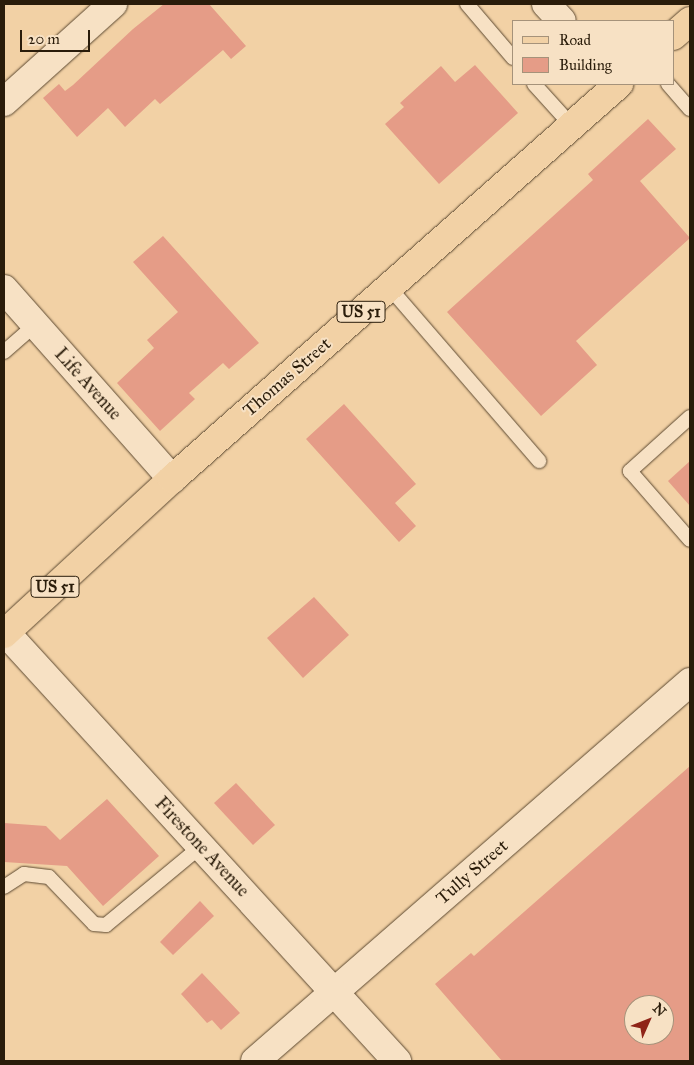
<!DOCTYPE html>
<html>
<head>
<meta charset="utf-8">
<style>
	body { margin:0 }
	#map { position:relative; width:694px; height:1065px; overflow:hidden; background:#f2d1a5; font-family:"IM FELL Great Primer",serif }
	div>[style] { position:absolute }
	.building>* { inset:0; background:#e59c87 }
	.roads { filter:drop-shadow(0 0 1px #5c4931) drop-shadow(0 0 1px #5c4931) }
	.service>* { height:14px; margin:-7px; padding:0 7px; transform-origin:7px; border-radius:7px; background:#f7e1c4 }
	.minor>* { height:28px; margin:-14px; padding:0 14px; transform-origin:14px; border-radius:14px; background:#f7e1c4 }
	.secondary>* { height:28px; margin:-14px; padding:0 14px; transform-origin:14px; border-radius:14px; background:#f7e1c4 }
	.primary>* { height:28px; margin:-14px; padding:0 14px; transform-origin:14px; border-radius:14px; background:#f2d1a5 }
	span { translate:-50% -50%; white-space:nowrap; text-align:center; line-height:1.15; -webkit-text-stroke:4px #f7e1c4; paint-order:stroke }
	.shield-label span { padding:1px 4px; background:#f7e1c4; border:1px solid; border-radius:4px; -webkit-text-stroke-width:0 }
	.shield-label { font-size:16px; color:#2a1c0a; font-weight:700 }
	.street-label { font-size:18px; color:#2a1c0a }
	.frame { position:absolute; inset:0; border:5px solid #2a1c0a; pointer-events:none }
	.legend { position:absolute; left:512px; top:20px; width:162px; height:65px; box-sizing:border-box; background:#f7e1c4; border:1px solid #a5927a; margin:0; padding:6px 9px; list-style:none; font-size:15px; color:#2a1c0a }
	.legend li { display:flex; align-items:center; gap:10px; height:25px }
	.legend b { width:25px; border:1px solid #a5927a }
	.north { position:absolute; left:624px; top:995px; width:50px; height:50px; box-sizing:border-box; background:#f7e1c4; border:1px solid #a5927a; border-radius:50%; rotate:46deg; font-size:14px; font-weight:700; line-height:20px; text-align:center; color:#2a1c0a }
	.north::after { content:''; display:block; margin:auto; width:18px; height:22px; background:#8f2418; clip-path:polygon(50% 0,100% 100%,50% 72%,0 100%) }
	.scale { position:absolute; left:20px; top:30px; width:70px; height:22px; box-sizing:border-box; border:2px solid #2a1c0a; border-top:0; padding-left:6px; font-size:15px; line-height:18px; white-space:nowrap; color:#2a1c0a; -webkit-text-stroke:4px #f7e1c4; paint-order:stroke }
</style>
</head>
<body>
<div id="map">
	<div class="building">
		<div style="clip-path:polygon(164px 4px,209px 4px,246px 46px,231px 59px,223px 50px,160px 104px,155px 99px,125px 127px,108px 108px,77px 137px,43px 98px,59px 84px,65px 91px,73px 85px,133px 29px)"></div>
		<div style="clip-path:polygon(475px 65px,518px 113px,439px 184px,385px 124px,404px 107px,400px 103px,441px 66px,455px 82px)"></div>
		<div style="clip-path:polygon(648px 119px,676px 149px,640px 181px,690px 238px,576px 341px,597px 365px,541px 416px,447px 312px,593px 180px,588px 174px)"></div>
		<div style="clip-path:polygon(163px 236px,259px 343px,229px 369px,223px 363px,189px 393px,195px 399px,160px 431px,117px 383px,154px 348px,147px 340px,178px 312px,133px 262px)"></div>
		<div style="clip-path:polygon(344px 404px,416px 484px,395px 503px,416px 526px,399px 542px,306px 439px)"></div>
		<div style="clip-path:polygon(690px 461px,690px 506px,668px 481px)"></div>
		<div style="clip-path:polygon(314px 597px,349px 635px,303px 678px,267px 638px)"></div>
		<div style="clip-path:polygon(evenodd,690px 766px,690px 1061px,502px 1061px,435px 984px,471px 953px,474px 956px,690px 766px,634px 1005px,664px 1005px,664px 1035px,634px 1035px,634px 1005px)"></div>
		<div style="clip-path:polygon(236px 783px,275px 825px,253px 845px,214px 803px)"></div>
		<div style="clip-path:polygon(107px 799px,159px 856px,103px 906px,67px 866px,4px 862px,4px 823px,46px 826px,60px 840px)"></div>
		<div style="clip-path:polygon(200px 901px,214px 916px,173px 955px,160px 942px)"></div>
		<div style="clip-path:polygon(202px 973px,240px 1013px,221px 1030px,212px 1020px,207px 1023px,181px 994px)"></div>
	</div>
	<div class="roads">
		<div class="service">
			<div style="left:467px;top:4px;width:71px;rotate:49.6deg"></div>
			<div style="left:534px;top:84px;width:57px;rotate:47.9deg"></div>
			<div style="left:668px;top:84px;width:33px;rotate:49deg"></div>
			<div style="left:389px;top:287px;width:230px;rotate:49.2deg"></div>
			<div style="left:4px;top:352px;width:41px;rotate:-41.1deg"></div>
			<div style="left:690px;top:417px;width:81px;rotate:138deg"></div>
			<div style="left:630px;top:471px;width:91px;rotate:49deg"></div>
			<div style="left:4px;top:887px;width:24px;rotate:-33deg"></div>
			<div style="left:24px;top:874px;width:25px;rotate:7deg"></div>
			<div style="left:49px;top:877px;width:65px;rotate:46.2deg"></div>
			<div style="left:94px;top:924px;width:12px;rotate:5deg"></div>
			<div style="left:106px;top:925px;width:124px;rotate:-39.7deg"></div>
		</div>
		<div class="minor">
			<div style="left:546px;top:4px;width:23px;rotate:47deg"></div>
			<div style="left:4px;top:102px;width:147px;rotate:-42deg"></div>
			<div style="left:4px;top:289px;width:254px;rotate:48.5deg"></div>
			<div style="left:255px;top:1061px;width:577px;rotate:-41.06deg"></div>
		</div>
		<div class="secondary">
			<div style="left:6px;top:633px;width:580px;rotate:47.59deg"></div>
		</div>
		<div class="primary">
			<div style="left:673px;top:36px;width:23px;rotate:-41deg"></div>
			<div style="left:4px;top:634px;width:229px;rotate:-42.7deg"></div>
			<div style="left:172px;top:479px;width:597px;rotate:-41.47deg"></div>
		</div>
	</div>
	<div class="shield-label">
		<span style="left:361px;top:312px">US 51</span>
		<span style="left:55px;top:587px">US 51</span>
	</div>
	<div class="street-label">
		<span style="left:287px;top:377px;rotate:-41deg">Thomas Street</span>
		<span style="left:88px;top:384px;rotate:48deg">Life Avenue</span>
		<span style="left:202px;top:847px;rotate:47deg">Firestone Avenue</span>
		<span style="left:472px;top:872px;rotate:-41deg">Tully Street</span>
	</div>
	<div class="frame"></div>
	<ul class="legend">
	<li><b style="height:6px;background:#f2d1a5"></b>Road</li>
	<li><b style="height:14px;background:#e59c87"></b>Building</li>
	</ul>
	<div class="north">N</div>
	<div class="scale">20 m</div>
</div>
</body>
</html>
